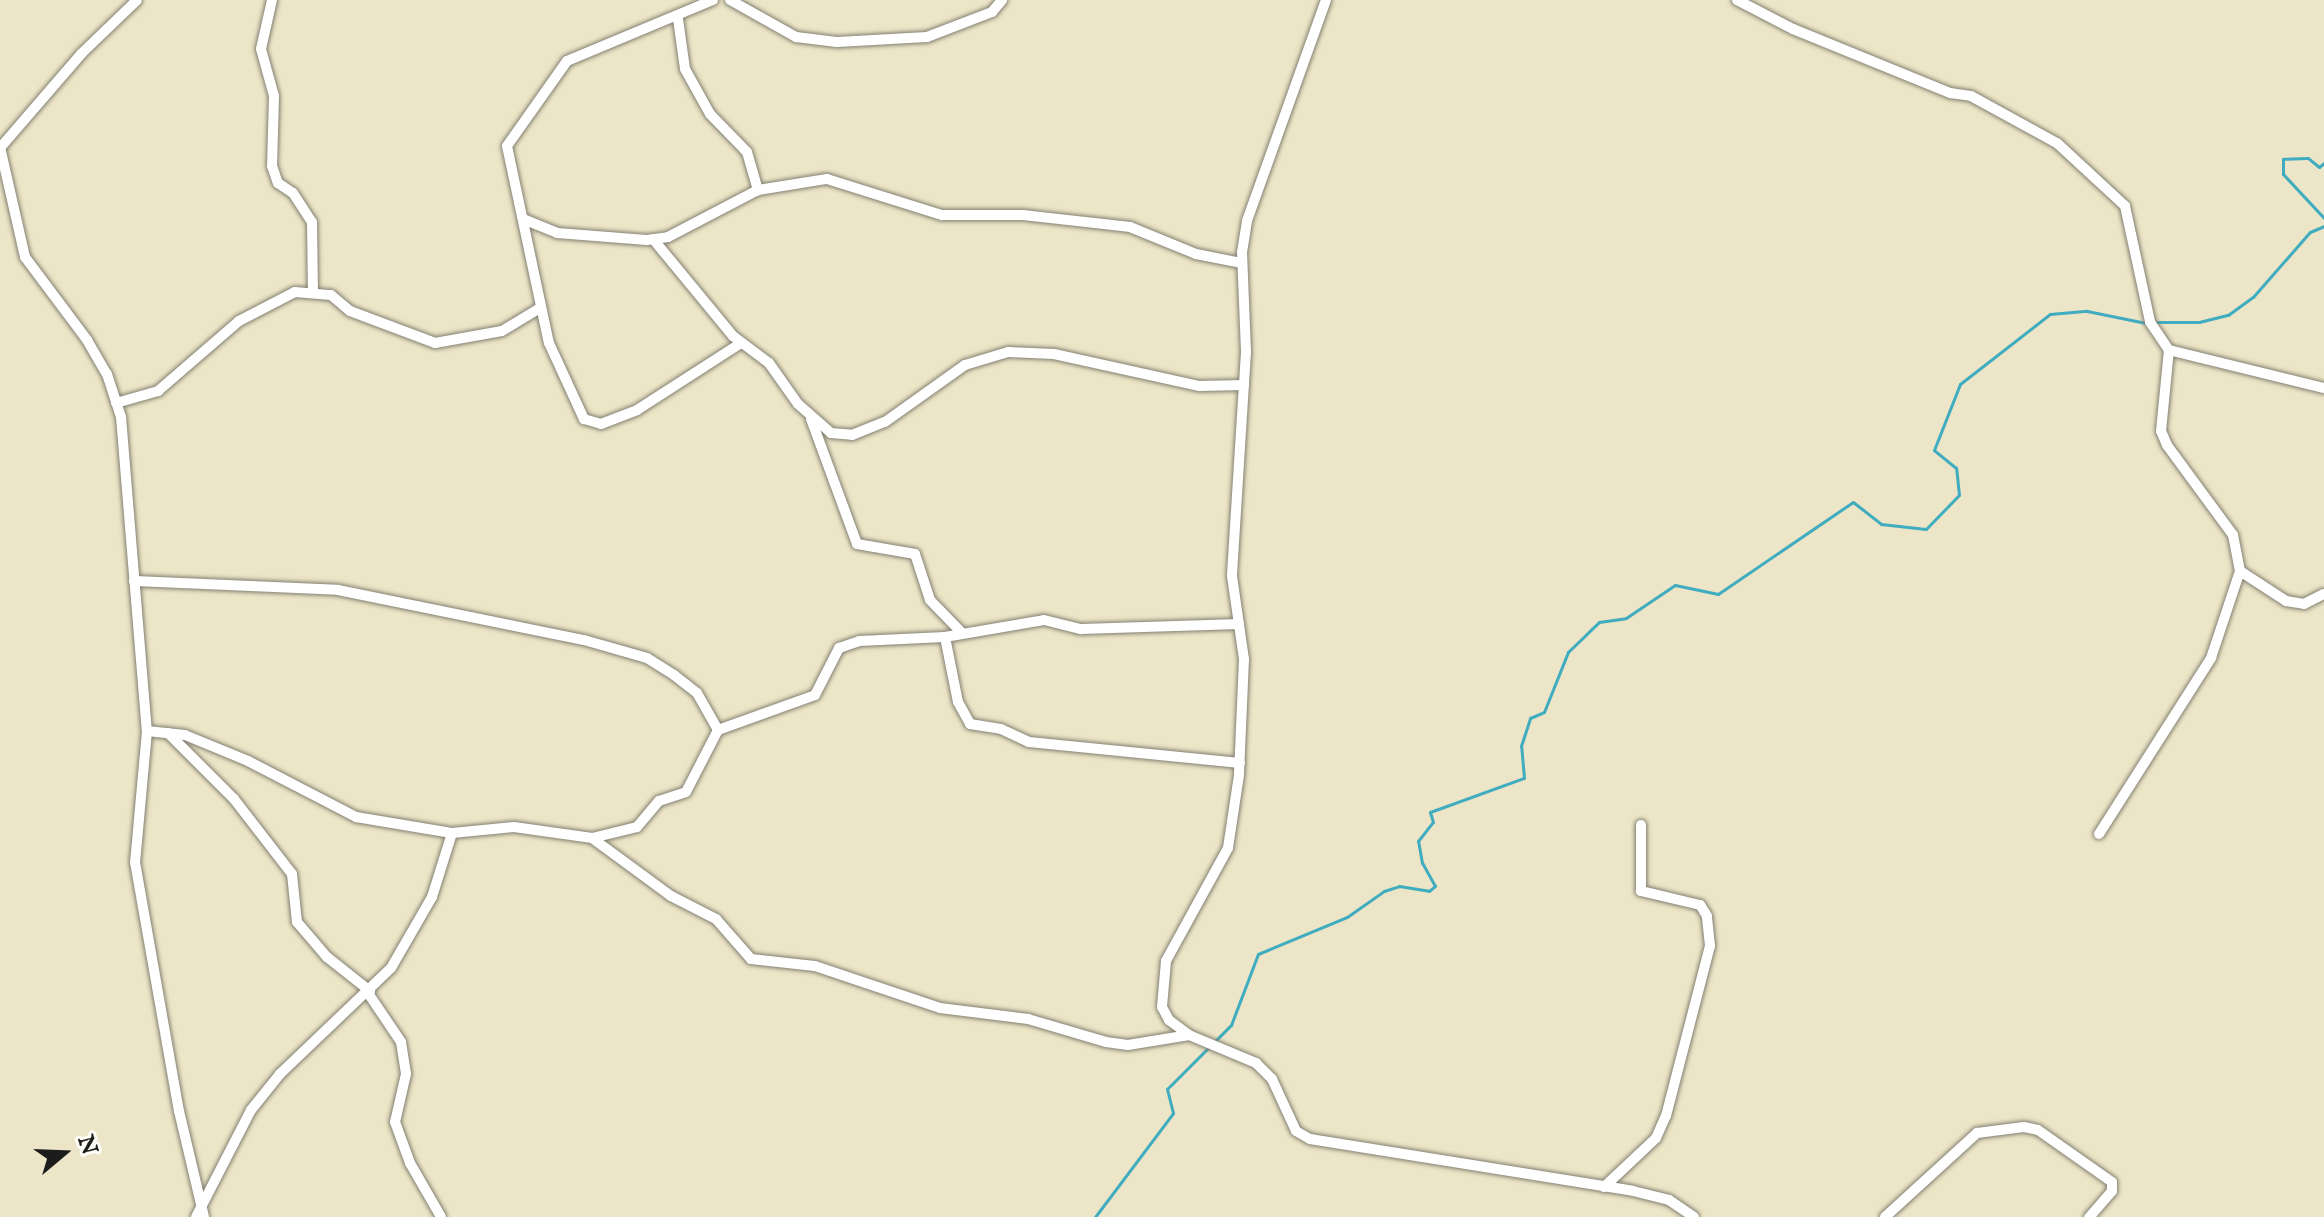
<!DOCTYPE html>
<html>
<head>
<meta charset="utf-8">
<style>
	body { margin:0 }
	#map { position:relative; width:2324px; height:1217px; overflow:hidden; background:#ece5c7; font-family:"IM FELL English",serif }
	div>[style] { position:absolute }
	.stream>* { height:3px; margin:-1.5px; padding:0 1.5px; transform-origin:1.5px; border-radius:1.5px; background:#40acbf }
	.roads { filter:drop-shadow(0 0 2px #848072) drop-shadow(0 0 2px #848072) }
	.minor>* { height:10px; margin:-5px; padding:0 5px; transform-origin:5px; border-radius:5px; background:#fff }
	span { translate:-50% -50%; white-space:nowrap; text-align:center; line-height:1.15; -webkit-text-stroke:6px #fdfcf7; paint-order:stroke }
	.north { position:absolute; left:24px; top:1113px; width:80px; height:80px; -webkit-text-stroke:6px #fdfcf7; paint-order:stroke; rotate:71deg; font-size:22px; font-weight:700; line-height:32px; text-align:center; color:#1c1c1c }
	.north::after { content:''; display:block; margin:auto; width:28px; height:36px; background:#1c1c1c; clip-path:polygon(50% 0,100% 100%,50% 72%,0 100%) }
</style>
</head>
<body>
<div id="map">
	<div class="stream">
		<div style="left:2324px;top:163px;width:6px;rotate:141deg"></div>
		<div style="left:2319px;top:167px;width:14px;rotate:-141deg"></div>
		<div style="left:2308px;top:158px;width:25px;rotate:178deg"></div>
		<div style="left:2283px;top:159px;width:15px;rotate:90deg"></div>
		<div style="left:2283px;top:174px;width:60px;rotate:47deg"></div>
		<div style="left:2153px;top:322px;width:46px"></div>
		<div style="left:2199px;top:322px;width:30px;rotate:-14deg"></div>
		<div style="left:2228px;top:315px;width:31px;rotate:-36deg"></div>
		<div style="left:2253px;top:297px;width:86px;rotate:-48.8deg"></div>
		<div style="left:2310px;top:232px;width:15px;rotate:-23deg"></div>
		<div style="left:1095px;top:1217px;width:130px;rotate:-53.1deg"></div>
		<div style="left:1173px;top:1113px;width:25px;rotate:-104deg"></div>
		<div style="left:1167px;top:1089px;width:91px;rotate:-45deg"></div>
		<div style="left:1231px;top:1025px;width:76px;rotate:-69.2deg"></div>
		<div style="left:1258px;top:954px;width:96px;rotate:-22.6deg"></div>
		<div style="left:1347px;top:917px;width:45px;rotate:-35.1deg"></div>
		<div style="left:1384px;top:891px;width:16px;rotate:-18deg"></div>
		<div style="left:1399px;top:886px;width:30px;rotate:9deg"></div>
		<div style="left:1429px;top:891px;width:8px;rotate:-40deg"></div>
		<div style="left:1435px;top:886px;width:26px;rotate:-119deg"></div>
		<div style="left:1422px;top:863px;width:22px;rotate:-100deg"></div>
		<div style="left:1418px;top:841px;width:24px;rotate:-52deg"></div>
		<div style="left:1433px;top:822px;width:10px;rotate:-107deg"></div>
		<div style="left:1430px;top:812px;width:100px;rotate:-19.9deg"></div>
		<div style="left:1524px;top:778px;width:32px;rotate:-95deg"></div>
		<div style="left:1521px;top:746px;width:29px;rotate:-72deg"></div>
		<div style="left:1530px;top:718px;width:15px;rotate:-23deg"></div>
		<div style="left:1544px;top:712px;width:65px;rotate:-68.2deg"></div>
		<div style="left:1568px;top:652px;width:43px;rotate:-44.1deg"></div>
		<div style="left:1599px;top:622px;width:27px;rotate:-8deg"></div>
		<div style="left:1626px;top:618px;width:59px;rotate:-34deg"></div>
		<div style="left:1675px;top:585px;width:44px;rotate:11.8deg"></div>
		<div style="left:1718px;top:594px;width:163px;rotate:-34.3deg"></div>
		<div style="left:1853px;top:502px;width:36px;rotate:38deg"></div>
		<div style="left:1881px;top:524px;width:45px;rotate:6.3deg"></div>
		<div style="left:1926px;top:529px;width:47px;rotate:-45.9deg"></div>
		<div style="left:1959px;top:495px;width:27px;rotate:-96deg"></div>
		<div style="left:1956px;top:468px;width:28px;rotate:-141deg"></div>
		<div style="left:1934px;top:450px;width:71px;rotate:-68.5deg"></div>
		<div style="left:1960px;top:384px;width:114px;rotate:-37.9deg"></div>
		<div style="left:2050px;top:314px;width:37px;rotate:-5deg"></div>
		<div style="left:2087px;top:311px;width:60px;rotate:11.5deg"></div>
	</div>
	<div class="roads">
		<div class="minor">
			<div style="left:272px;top:0;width:50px;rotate:102.7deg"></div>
			<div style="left:261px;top:49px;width:49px;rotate:74.5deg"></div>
			<div style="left:274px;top:96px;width:70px;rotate:91.6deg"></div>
			<div style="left:272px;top:166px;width:18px;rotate:71deg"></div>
			<div style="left:278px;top:183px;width:18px;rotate:34deg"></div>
			<div style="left:293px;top:193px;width:35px;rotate:57deg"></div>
			<div style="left:312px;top:222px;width:69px;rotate:89.2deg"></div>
			<div style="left:713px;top:0;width:158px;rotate:157.3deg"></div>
			<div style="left:567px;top:61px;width:104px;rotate:125.2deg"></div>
			<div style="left:507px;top:146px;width:201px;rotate:78deg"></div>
			<div style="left:549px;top:343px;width:84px;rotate:65.3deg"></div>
			<div style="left:584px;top:419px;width:18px;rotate:16deg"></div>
			<div style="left:601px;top:424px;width:39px;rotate:-21deg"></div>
			<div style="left:637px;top:410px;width:124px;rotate:-32.8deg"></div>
			<div style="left:730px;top:0;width:76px;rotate:29.3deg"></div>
			<div style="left:796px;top:37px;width:41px;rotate:7deg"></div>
			<div style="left:837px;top:42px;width:90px;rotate:-3.2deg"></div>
			<div style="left:927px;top:37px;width:70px;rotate:-21deg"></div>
			<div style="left:992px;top:12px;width:16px;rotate:-50deg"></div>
			<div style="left:1326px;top:0;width:235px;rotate:109.7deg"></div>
			<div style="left:1247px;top:221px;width:31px;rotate:99deg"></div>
			<div style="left:1242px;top:252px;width:100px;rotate:87.7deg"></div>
			<div style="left:1246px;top:352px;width:224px;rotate:93.6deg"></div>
			<div style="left:1232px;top:576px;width:84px;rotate:81.8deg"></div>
			<div style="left:1244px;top:659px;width:116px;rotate:92.5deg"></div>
			<div style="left:1239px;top:775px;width:74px;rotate:98.6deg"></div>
			<div style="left:1228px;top:848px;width:129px;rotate:118.8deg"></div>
			<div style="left:1166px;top:961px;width:46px;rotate:95deg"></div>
			<div style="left:1162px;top:1007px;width:15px;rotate:62deg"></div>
			<div style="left:1169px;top:1020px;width:25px;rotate:37deg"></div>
			<div style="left:1189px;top:1035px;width:73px;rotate:22.7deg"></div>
			<div style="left:1256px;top:1063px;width:23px;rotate:45deg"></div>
			<div style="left:1272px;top:1079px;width:57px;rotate:65.2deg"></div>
			<div style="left:1296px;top:1131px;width:16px;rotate:30deg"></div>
			<div style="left:1310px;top:1139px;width:327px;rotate:9.1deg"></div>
			<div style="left:1633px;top:1191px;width:37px;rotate:14deg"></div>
			<div style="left:1669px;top:1200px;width:30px;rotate:34deg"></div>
			<div style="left:1737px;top:0;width:63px;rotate:27.4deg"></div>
			<div style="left:1793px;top:29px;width:170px;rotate:22.2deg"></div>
			<div style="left:1950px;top:93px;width:21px;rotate:8deg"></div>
			<div style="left:1971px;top:96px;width:98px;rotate:28.7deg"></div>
			<div style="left:2057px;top:143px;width:93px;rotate:42.8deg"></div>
			<div style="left:2125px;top:206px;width:119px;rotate:77.8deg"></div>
			<div style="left:2150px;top:322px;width:34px;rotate:56deg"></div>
			<div style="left:2169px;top:350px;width:160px;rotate:13.8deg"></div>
			<div style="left:678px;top:19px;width:50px;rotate:82deg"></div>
			<div style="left:685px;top:69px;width:51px;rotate:60.9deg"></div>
			<div style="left:710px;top:114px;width:53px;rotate:45.8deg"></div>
			<div style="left:747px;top:152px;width:40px;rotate:74deg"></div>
			<div style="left:0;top:147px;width:113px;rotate:77.2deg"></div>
			<div style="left:25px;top:257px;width:104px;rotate:53.2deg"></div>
			<div style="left:87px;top:340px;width:39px;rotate:60deg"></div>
			<div style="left:107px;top:374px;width:45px;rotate:72deg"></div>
			<div style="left:121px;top:417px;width:315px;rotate:85.3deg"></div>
			<div style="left:147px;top:731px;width:132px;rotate:95.2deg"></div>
			<div style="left:135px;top:862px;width:253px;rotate:80deg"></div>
			<div style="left:179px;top:1111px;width:109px;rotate:76.7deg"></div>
			<div style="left:0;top:148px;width:125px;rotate:-49.2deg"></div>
			<div style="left:82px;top:53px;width:76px;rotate:-43.9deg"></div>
			<div style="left:523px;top:219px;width:37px;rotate:22deg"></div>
			<div style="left:557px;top:233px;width:90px;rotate:4.4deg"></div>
			<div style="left:647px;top:240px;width:21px;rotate:-8deg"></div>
			<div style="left:668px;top:237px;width:102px;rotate:-27.6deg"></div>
			<div style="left:758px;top:190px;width:70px;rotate:-9.1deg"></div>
			<div style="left:827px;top:179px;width:121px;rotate:17.4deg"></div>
			<div style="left:942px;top:215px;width:81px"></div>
			<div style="left:1023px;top:215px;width:108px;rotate:6.4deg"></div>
			<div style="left:1130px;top:227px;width:71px;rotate:22.2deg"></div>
			<div style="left:1196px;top:254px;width:47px;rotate:11.1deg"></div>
			<div style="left:653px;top:239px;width:126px;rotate:50.5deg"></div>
			<div style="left:733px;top:336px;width:45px;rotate:36.9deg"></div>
			<div style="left:769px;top:363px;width:50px;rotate:54.7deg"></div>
			<div style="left:798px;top:404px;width:44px;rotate:41.3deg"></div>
			<div style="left:831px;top:433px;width:21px;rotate:5deg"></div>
			<div style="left:852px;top:435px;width:35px;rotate:-22deg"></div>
			<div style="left:885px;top:422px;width:98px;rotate:-35.5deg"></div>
			<div style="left:965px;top:365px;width:45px;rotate:-16.8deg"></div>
			<div style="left:1008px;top:352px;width:46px;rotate:2.5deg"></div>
			<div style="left:1054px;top:354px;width:148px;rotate:12.4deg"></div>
			<div style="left:1199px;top:386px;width:45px;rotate:-1.3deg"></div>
			<div style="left:116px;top:403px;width:44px;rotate:-15.9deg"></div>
			<div style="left:158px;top:391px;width:107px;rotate:-40.8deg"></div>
			<div style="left:239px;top:321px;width:63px;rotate:-27.4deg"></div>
			<div style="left:295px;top:292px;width:36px;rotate:5deg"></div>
			<div style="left:331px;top:295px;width:25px;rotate:40deg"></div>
			<div style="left:350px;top:311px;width:91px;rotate:20.6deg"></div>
			<div style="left:435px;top:343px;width:68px;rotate:-10.2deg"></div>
			<div style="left:502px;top:331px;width:44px;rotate:-31.2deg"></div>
			<div style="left:811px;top:419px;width:133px;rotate:69.8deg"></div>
			<div style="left:857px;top:544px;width:59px;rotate:9.8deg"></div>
			<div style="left:915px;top:554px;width:48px;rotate:71.9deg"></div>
			<div style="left:930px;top:600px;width:46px;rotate:45.9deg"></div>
			<div style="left:2240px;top:571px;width:55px;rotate:33.1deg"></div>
			<div style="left:2286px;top:601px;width:18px;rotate:9deg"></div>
			<div style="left:2304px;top:604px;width:22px;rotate:-27deg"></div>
			<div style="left:134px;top:581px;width:204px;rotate:2.5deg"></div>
			<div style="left:338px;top:590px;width:251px;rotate:11.5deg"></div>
			<div style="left:584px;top:640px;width:66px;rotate:15.9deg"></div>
			<div style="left:647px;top:658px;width:32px;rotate:32deg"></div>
			<div style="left:674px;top:675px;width:29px;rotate:38deg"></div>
			<div style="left:697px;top:693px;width:43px;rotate:60.4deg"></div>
			<div style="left:945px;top:637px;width:66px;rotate:78.7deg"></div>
			<div style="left:958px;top:702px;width:25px;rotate:61deg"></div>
			<div style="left:970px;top:724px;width:31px;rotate:9deg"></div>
			<div style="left:1001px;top:729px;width:31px;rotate:25deg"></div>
			<div style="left:1029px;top:742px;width:212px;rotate:5.7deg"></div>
			<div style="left:147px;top:731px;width:38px;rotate:6deg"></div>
			<div style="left:185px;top:735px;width:68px;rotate:22.4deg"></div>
			<div style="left:248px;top:761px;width:122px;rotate:27.4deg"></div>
			<div style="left:356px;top:817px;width:97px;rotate:9.5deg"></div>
			<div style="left:452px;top:833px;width:62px;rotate:-5.5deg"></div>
			<div style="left:514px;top:827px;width:79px;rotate:8deg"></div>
			<div style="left:592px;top:838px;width:98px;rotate:36.3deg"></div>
			<div style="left:671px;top:896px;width:51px;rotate:27.1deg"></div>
			<div style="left:716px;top:919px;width:53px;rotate:48.8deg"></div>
			<div style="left:751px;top:959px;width:64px;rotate:6.2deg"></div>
			<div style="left:815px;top:966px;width:132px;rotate:18.6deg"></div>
			<div style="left:940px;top:1008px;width:89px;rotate:7.1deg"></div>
			<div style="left:1028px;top:1019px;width:81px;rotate:16.4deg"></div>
			<div style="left:1106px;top:1042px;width:22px;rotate:8deg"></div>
			<div style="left:1128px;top:1045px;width:62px;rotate:-9.3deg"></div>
			<div style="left:168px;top:733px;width:93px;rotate:45deg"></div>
			<div style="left:234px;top:799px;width:95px;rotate:52.3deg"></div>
			<div style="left:292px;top:874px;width:48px;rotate:84.1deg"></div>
			<div style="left:297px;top:922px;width:46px;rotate:49.4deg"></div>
			<div style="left:327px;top:957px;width:55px;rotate:38.3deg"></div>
			<div style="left:2099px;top:834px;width:209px;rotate:-57.5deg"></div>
			<div style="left:2211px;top:658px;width:92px;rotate:-71.6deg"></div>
			<div style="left:2240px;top:571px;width:37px;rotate:-101deg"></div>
			<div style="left:2233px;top:535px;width:112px;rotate:-126.3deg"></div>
			<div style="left:2167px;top:445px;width:15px;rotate:-113deg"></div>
			<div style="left:2161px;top:431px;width:81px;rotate:-84.4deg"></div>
			<div style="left:592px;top:838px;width:46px;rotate:-13.7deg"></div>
			<div style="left:637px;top:827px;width:34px;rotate:-50deg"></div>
			<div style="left:659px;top:801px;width:28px;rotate:-18deg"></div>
			<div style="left:686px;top:792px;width:70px;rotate:-62.7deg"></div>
			<div style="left:718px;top:730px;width:103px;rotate:-19.8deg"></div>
			<div style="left:815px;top:695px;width:53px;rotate:-62.9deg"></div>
			<div style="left:839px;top:648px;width:21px;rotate:-19deg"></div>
			<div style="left:859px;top:641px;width:86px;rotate:-2.7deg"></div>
			<div style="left:945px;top:637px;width:100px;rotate:-9.7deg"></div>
			<div style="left:1044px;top:620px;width:38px;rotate:14deg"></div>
			<div style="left:1081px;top:629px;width:158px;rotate:-1.8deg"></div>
			<div style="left:368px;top:993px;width:59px;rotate:56deg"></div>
			<div style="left:401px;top:1042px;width:32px;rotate:81deg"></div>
			<div style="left:406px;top:1074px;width:49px;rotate:102.9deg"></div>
			<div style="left:395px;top:1122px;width:44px;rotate:69.9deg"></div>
			<div style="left:410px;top:1163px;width:62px;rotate:60.1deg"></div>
			<div style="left:1604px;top:1187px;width:71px;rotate:-43.3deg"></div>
			<div style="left:1656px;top:1138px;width:24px;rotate:-66deg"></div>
			<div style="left:1666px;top:1116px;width:176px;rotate:-75.5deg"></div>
			<div style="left:1710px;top:946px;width:30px;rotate:-96deg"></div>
			<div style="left:1707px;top:916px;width:13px;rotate:-122deg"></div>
			<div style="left:1700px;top:905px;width:61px;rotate:-166.7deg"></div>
			<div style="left:1641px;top:891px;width:66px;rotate:-90deg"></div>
			<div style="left:196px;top:1217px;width:120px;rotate:-62.8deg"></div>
			<div style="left:251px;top:1110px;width:46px;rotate:-51.1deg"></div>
			<div style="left:280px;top:1074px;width:153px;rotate:-43.7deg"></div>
			<div style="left:391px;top:968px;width:82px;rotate:-60deg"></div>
			<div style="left:432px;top:897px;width:67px;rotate:-72.6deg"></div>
			<div style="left:1885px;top:1217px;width:125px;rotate:-42.4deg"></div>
			<div style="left:1977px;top:1133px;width:47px;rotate:-7.3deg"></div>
			<div style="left:2024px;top:1127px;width:14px;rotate:12deg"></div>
			<div style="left:2038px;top:1130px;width:90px;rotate:35.1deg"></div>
			<div style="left:2112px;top:1182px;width:9px;rotate:90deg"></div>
			<div style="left:2112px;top:1191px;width:35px;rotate:131deg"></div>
		</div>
	</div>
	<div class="north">N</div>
</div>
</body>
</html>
